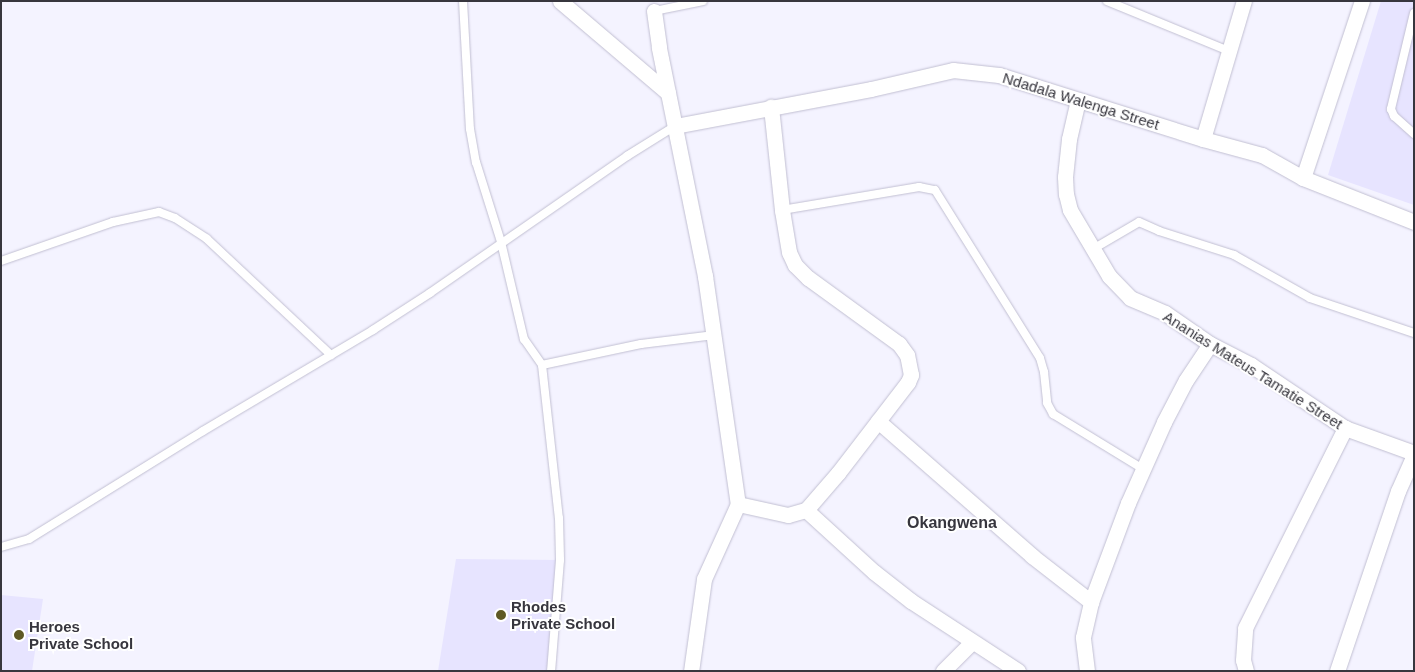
<!DOCTYPE html>
<html>
<head>
<meta charset="utf-8">
<style>
	body { margin:0 }
	#map { position:relative; width:1415px; height:672px; overflow:hidden; background:#f4f3ff; font-family:Helvetica,sans-serif }
	div>[style] { position:absolute }
	.built>* { inset:0; background:#e7e4ff }
	.roads { filter:drop-shadow(0 0 1px #c1bfd2) drop-shadow(0 0 1px #c1bfd2) }
	.lane>* { height:8px; margin:-4px; padding:0 4px; transform-origin:4px; border-radius:4px; background:#fff }
	.street>* { height:15px; margin:-7.5px; padding:0 7.5px; transform-origin:7.5px; border-radius:7.5px; background:#fff }
	.dots>* { width:14px; height:14px; translate:-50% -50%; box-sizing:border-box; border:2px solid #fff; border-radius:50% }
	span { translate:-50% -50%; white-space:nowrap; text-align:center; line-height:1.15; -webkit-text-stroke:4px #fff; paint-order:stroke }
	.street-label { font-size:15px; color:#37363e }
	.poi-label { font-size:15px; color:#37363e; font-weight:700 }
	.left { translate:0 -50%; text-align:left }
	.neighbourhood-label { font-size:16px; color:#37363e; font-weight:700 }
	.frame { position:absolute; inset:0; border:2px solid #37363e; pointer-events:none }
</style>
</head>
<body>
<div id="map">
	<div class="built">
		<div style="clip-path:polygon(1381px 1px,1414px 1px,1414px 205px,1328px 175px)"></div>
		<div style="clip-path:polygon(456px 559px,560px 560px,551px 671px,438px 671px)"></div>
		<div style="clip-path:polygon(1px 595px,43px 599px,32px 671px,1px 671px)"></div>
	</div>
	<div class="roads">
		<div class="lane">
			<div style="left:463px;top:1px;width:128px;rotate:86.9deg"></div>
			<div style="left:470px;top:129px;width:34px;rotate:80deg"></div>
			<div style="left:476px;top:162px;width:84px;rotate:72.6deg"></div>
			<div style="left:501px;top:242px;width:100px;rotate:76.7deg"></div>
			<div style="left:524px;top:339px;width:32px;rotate:55deg"></div>
			<div style="left:542px;top:365px;width:154px;rotate:83.7deg"></div>
			<div style="left:559px;top:518px;width:42px;rotate:88.6deg"></div>
			<div style="left:560px;top:560px;width:111px;rotate:94.6deg"></div>
			<div style="left:1107px;top:1px;width:132px;rotate:22.3deg"></div>
			<div style="left:654px;top:11px;width:50px;rotate:-11.5deg"></div>
			<div style="left:1414px;top:13px;width:99px;rotate:103.5deg"></div>
			<div style="left:1391px;top:109px;width:8px;rotate:67deg"></div>
			<div style="left:1394px;top:116px;width:27px;rotate:42deg"></div>
			<div style="left:782px;top:210px;width:139px;rotate:-9.5deg"></div>
			<div style="left:919px;top:187px;width:16px;rotate:11deg"></div>
			<div style="left:935px;top:190px;width:198px;rotate:58deg"></div>
			<div style="left:1040px;top:358px;width:15px;rotate:74deg"></div>
			<div style="left:1044px;top:372px;width:31px;rotate:84deg"></div>
			<div style="left:1047px;top:403px;width:13px;rotate:61deg"></div>
			<div style="left:1053px;top:414px;width:105px;rotate:31.4deg"></div>
			<div style="left:1093px;top:249px;width:53px;rotate:-30.4deg"></div>
			<div style="left:1139px;top:222px;width:22px;rotate:24deg"></div>
			<div style="left:1159px;top:231px;width:79px;rotate:17.7deg"></div>
			<div style="left:1234px;top:255px;width:87px;rotate:29.5deg"></div>
			<div style="left:1310px;top:298px;width:110px;rotate:18.6deg"></div>
			<div style="left:1px;top:261px;width:119px;rotate:-19.2deg"></div>
			<div style="left:113px;top:222px;width:47px;rotate:-12.3deg"></div>
			<div style="left:159px;top:212px;width:17px;rotate:21deg"></div>
			<div style="left:175px;top:218px;width:38px;rotate:33deg"></div>
			<div style="left:207px;top:239px;width:170px;rotate:43.1deg"></div>
			<div style="left:542px;top:365px;width:101px;rotate:-12deg"></div>
			<div style="left:641px;top:344px;width:74px;rotate:-7deg"></div>
			<div style="left:1px;top:547px;width:29px;rotate:-16deg"></div>
			<div style="left:29px;top:539px;width:205px;rotate:-31.8deg"></div>
			<div style="left:203px;top:431px;width:198px;rotate:-30.7deg"></div>
			<div style="left:373px;top:330px;width:68px;rotate:-33deg"></div>
			<div style="left:430px;top:293px;width:240px;rotate:-34.8deg"></div>
			<div style="left:627px;top:156px;width:57px;rotate:-32deg"></div>
		</div>
		<div class="street">
			<div style="left:560px;top:1px;width:142px;rotate:40.4deg"></div>
			<div style="left:654px;top:11px;width:37px;rotate:82deg"></div>
			<div style="left:659px;top:48px;width:233px;rotate:78.6deg"></div>
			<div style="left:705px;top:276px;width:230px;rotate:81.8deg"></div>
			<div style="left:738px;top:504px;width:82px;rotate:114.4deg"></div>
			<div style="left:704px;top:579px;width:93px;rotate:98deg"></div>
			<div style="left:1078px;top:100px;width:40px;rotate:103deg"></div>
			<div style="left:1069px;top:139px;width:38px;rotate:96deg"></div>
			<div style="left:1065px;top:177px;width:17px;rotate:87deg"></div>
			<div style="left:1066px;top:194px;width:16px;rotate:76deg"></div>
			<div style="left:1070px;top:210px;width:77px;rotate:59.4deg"></div>
			<div style="left:1109px;top:276px;width:30px;rotate:46deg"></div>
			<div style="left:1130px;top:298px;width:38px;rotate:23deg"></div>
			<div style="left:1165px;top:313px;width:55px;rotate:34.6deg"></div>
			<div style="left:1210px;top:344px;width:46px;rotate:27.1deg"></div>
			<div style="left:1251px;top:365px;width:113px;rotate:33.8deg"></div>
			<div style="left:1345px;top:428px;width:73px;rotate:19.9deg"></div>
			<div style="left:675px;top:126px;width:199px;rotate:-10.7deg"></div>
			<div style="left:871px;top:89px;width:84px;rotate:-13deg"></div>
			<div style="left:953px;top:70px;width:46px;rotate:6.2deg"></div>
			<div style="left:999px;top:75px;width:214px;rotate:17.4deg"></div>
			<div style="left:1203px;top:139px;width:61px;rotate:15.2deg"></div>
			<div style="left:1262px;top:155px;width:47px;rotate:29.3deg"></div>
			<div style="left:1303px;top:178px;width:119px;rotate:21.6deg"></div>
			<div style="left:1203px;top:139px;width:144px;rotate:-73.5deg"></div>
			<div style="left:1303px;top:178px;width:187px;rotate:-71.6deg"></div>
			<div style="left:878px;top:421px;width:205px;rotate:41.2deg"></div>
			<div style="left:1032px;top:556px;width:75px;rotate:37.9deg"></div>
			<div style="left:738px;top:504px;width:51px;rotate:12.4deg"></div>
			<div style="left:788px;top:515px;width:19px;rotate:-16deg"></div>
			<div style="left:806px;top:510px;width:49px;rotate:-49.1deg"></div>
			<div style="left:838px;top:473px;width:115px;rotate:-52.4deg"></div>
			<div style="left:908px;top:382px;width:8px;rotate:-67deg"></div>
			<div style="left:911px;top:375px;width:20px;rotate:-101deg"></div>
			<div style="left:907px;top:355px;width:14px;rotate:-126deg"></div>
			<div style="left:899px;top:344px;width:112px;rotate:-144deg"></div>
			<div style="left:808px;top:278px;width:18px;rotate:-135deg"></div>
			<div style="left:795px;top:265px;width:14px;rotate:-115deg"></div>
			<div style="left:789px;top:252px;width:43px;rotate:-99.5deg"></div>
			<div style="left:782px;top:210px;width:104px;rotate:-96.1deg"></div>
			<div style="left:806px;top:510px;width:92px;rotate:42.4deg"></div>
			<div style="left:874px;top:572px;width:47px;rotate:38.1deg"></div>
			<div style="left:911px;top:601px;width:128px;rotate:33.2deg"></div>
			<div style="left:943px;top:671px;width:41px;rotate:-45deg"></div>
			<div style="left:1087px;top:671px;width:34px;rotate:-97deg"></div>
			<div style="left:1083px;top:637px;width:36px;rotate:-77deg"></div>
			<div style="left:1091px;top:602px;width:106px;rotate:-69.5deg"></div>
			<div style="left:1128px;top:503px;width:89px;rotate:-66deg"></div>
			<div style="left:1164px;top:422px;width:47px;rotate:-62.4deg"></div>
			<div style="left:1186px;top:380px;width:43px;rotate:-56.3deg"></div>
			<div style="left:1246px;top:671px;width:11px;rotate:-105deg"></div>
			<div style="left:1243px;top:660px;width:32px;rotate:-86deg"></div>
			<div style="left:1245px;top:628px;width:224px;rotate:-63.4deg"></div>
			<div style="left:1337px;top:671px;width:190px;rotate:-71.3deg"></div>
			<div style="left:1398px;top:491px;width:39px;rotate:-66deg"></div>
		</div>
	</div>
	<div class="dots">
		<div style="left:501px;top:615px;background:#5e5824"></div>
		<div style="left:19px;top:635px;background:#5e5824"></div>
	</div>
	<div class="street-label">
		<span style="left:1081px;top:101px;rotate:17deg">Ndadala Walenga Street</span>
		<span style="left:1253px;top:370px;rotate:32deg">Ananias Mateus Tamatie Street</span>
	</div>
	<div class="poi-label">
		<span class="left" style="left:511px;top:615px">Rhodes<br>Private School</span>
		<span class="left" style="left:29px;top:635px">Heroes<br>Private School</span>
	</div>
	<div class="neighbourhood-label">
		<span style="left:952px;top:523px">Okangwena</span>
	</div>
	<div class="frame"></div>
</div>
</body>
</html>
